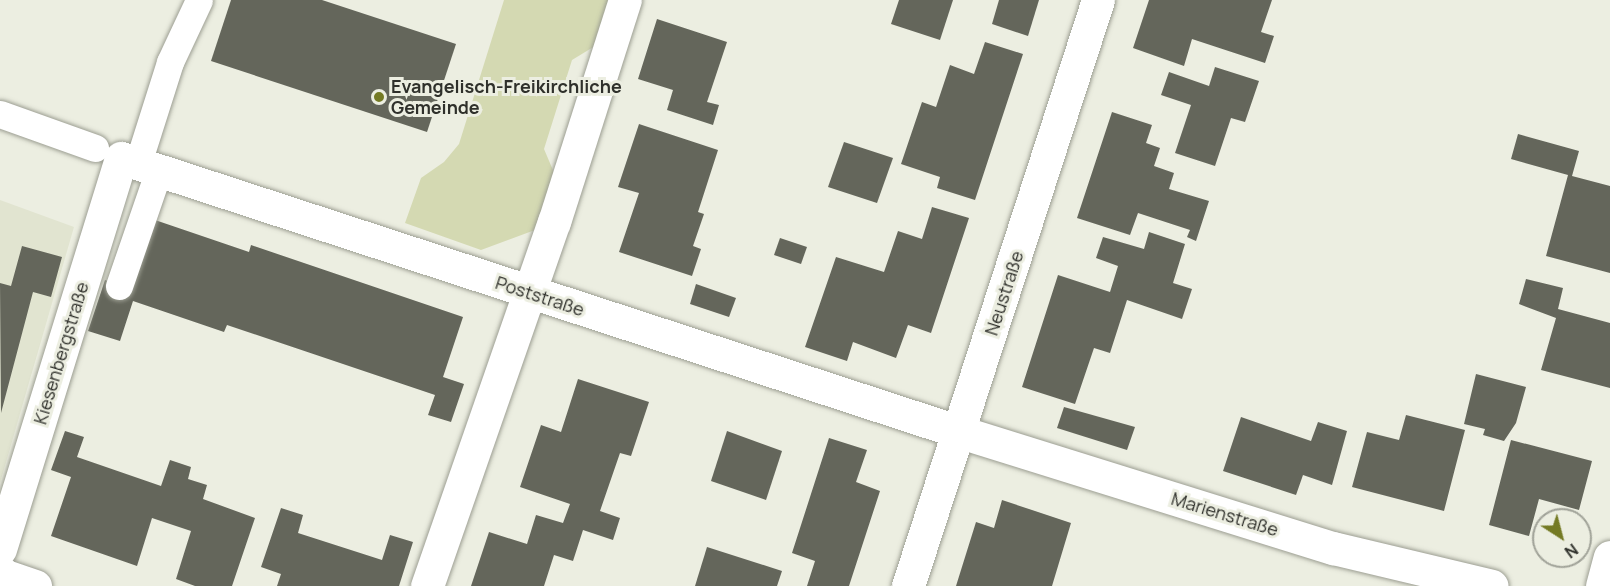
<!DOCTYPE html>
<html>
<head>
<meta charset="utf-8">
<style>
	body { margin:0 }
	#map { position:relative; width:1610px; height:586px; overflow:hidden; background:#eceee1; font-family:Manrope,sans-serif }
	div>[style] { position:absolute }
	.built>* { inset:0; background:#e1e4d0 }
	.green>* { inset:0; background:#d4d9b2 }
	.building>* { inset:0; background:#64665b }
	.roads { filter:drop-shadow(0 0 2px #9c9e92) drop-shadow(0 0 2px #9c9e92) }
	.service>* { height:27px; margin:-13.5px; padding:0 13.5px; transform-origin:13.5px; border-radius:13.5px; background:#fff }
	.minor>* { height:33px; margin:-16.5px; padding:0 16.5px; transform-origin:16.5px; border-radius:16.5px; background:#fff }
	.dots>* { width:16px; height:16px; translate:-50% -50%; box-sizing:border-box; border:3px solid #eceee1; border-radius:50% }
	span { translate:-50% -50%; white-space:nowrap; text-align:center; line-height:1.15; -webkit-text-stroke:6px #eceee1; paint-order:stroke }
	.poi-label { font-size:18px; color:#2f302b; font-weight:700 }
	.left { translate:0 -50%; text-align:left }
	.street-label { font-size:18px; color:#2f302b }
	.north { position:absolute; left:1532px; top:508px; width:60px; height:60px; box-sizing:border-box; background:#eceee1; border:2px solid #a0a298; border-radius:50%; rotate:144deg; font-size:16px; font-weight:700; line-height:24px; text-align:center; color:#2f302b }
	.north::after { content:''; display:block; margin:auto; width:21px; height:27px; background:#747a24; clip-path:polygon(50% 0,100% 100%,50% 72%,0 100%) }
</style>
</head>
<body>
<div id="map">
	<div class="built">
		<div style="clip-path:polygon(0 200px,74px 227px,0 483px)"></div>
	</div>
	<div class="green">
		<div style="clip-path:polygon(504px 0,610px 0,595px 46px,572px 60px,544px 149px,555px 175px,535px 230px,481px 250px,405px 223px,421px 178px,444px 162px,459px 144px)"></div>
	</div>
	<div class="building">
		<div style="clip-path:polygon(231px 0,322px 0,456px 44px,427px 132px,211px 61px)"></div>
		<div style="clip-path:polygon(899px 0,953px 0,940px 40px,891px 24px)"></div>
		<div style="clip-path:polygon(999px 0,1039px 0,1028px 36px,992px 24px)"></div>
		<div style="clip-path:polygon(1149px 0,1272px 0,1261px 32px,1274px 36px,1265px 63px,1192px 39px,1184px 66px,1133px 48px)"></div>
		<div style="clip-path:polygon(657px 19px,727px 42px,707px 102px,719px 105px,713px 125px,667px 110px,673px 90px,638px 79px)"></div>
		<div style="clip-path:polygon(985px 42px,1023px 54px,975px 200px,937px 188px,940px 177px,901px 164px,922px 102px,936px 107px,950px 65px,974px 74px)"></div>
		<div style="clip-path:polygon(1215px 67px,1259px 81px,1245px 122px,1231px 118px,1215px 166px,1175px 153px,1191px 105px,1161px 95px,1169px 72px,1209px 86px)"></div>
		<div style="clip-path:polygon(1112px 112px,1152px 125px,1146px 143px,1160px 148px,1154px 166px,1174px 173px,1169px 189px,1209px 201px,1196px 241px,1187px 237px,1190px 230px,1138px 213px,1130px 235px,1077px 218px)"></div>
		<div style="clip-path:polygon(639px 124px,718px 150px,698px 212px,704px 214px,693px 246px,701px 249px,692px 276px,619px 252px,639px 193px,618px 187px)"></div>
		<div style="clip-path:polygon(1518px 134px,1579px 151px,1572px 176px,1610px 186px,1610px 273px,1546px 256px,1568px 175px,1511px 159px)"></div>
		<div style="clip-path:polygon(844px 142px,893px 158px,877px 203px,828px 187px)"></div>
		<div style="clip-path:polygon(932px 207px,969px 218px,931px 333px,908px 325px,896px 358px,853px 342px,847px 361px,805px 347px,836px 257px,884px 272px,898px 231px,922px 239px)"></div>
		<div style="clip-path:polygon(155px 220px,249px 252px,251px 245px,463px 317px,443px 377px,464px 384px,451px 422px,428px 415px,435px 395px,227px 325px,224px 332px,133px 301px,120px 341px,88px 331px,105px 280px,132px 290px)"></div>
		<div style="clip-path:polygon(1149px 232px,1185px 244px,1173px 283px,1192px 289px,1182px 319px,1127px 300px,1110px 353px,1094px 348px,1075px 404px,1022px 387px,1058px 275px,1110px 292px,1118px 266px,1096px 258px,1103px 237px,1144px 249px)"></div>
		<div style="clip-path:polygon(780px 238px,807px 247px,801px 264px,774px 255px)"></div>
		<div style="clip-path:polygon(22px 246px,62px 257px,51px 297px,33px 292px,1px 413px,0 283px,11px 286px)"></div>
		<div style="clip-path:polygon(1526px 279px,1563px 288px,1558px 309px,1610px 323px,1610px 388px,1541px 370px,1556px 318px,1519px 304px)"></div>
		<div style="clip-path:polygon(696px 284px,736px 298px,729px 317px,690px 304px)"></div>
		<div style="clip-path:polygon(1476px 374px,1526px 387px,1516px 423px,1504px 441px,1483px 435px,1485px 429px,1464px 424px)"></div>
		<div style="clip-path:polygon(578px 379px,649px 402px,631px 456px,620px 453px,600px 511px,620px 518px,613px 540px,583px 530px,573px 561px,554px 555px,544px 586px,471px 586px,489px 532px,527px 544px,536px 515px,563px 523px,570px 504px,520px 487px,541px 425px,561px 432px)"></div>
		<div style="clip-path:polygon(1064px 407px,1135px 427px,1127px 450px,1057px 428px)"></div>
		<div style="clip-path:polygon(1406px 415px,1465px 430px,1444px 511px,1352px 487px,1367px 432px,1399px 440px)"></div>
		<div style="clip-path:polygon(1241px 417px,1311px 441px,1318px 422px,1347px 431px,1332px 485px,1303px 475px,1296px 495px,1223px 471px)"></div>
		<div style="clip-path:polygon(65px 431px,84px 437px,77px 457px,161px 486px,170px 460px,191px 467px,188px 479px,207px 485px,203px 499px,255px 518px,232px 586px,195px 586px,176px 579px,191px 531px,152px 518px,137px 566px,51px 536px,71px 477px,51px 470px)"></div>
		<div style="clip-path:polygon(727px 431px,782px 451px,766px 500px,711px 481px)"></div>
		<div style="clip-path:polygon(829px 438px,867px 450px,856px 482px,880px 491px,849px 586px,807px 586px,815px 561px,792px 553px)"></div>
		<div style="clip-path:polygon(1511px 440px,1592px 461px,1579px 510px,1539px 499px,1529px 536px,1489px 525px)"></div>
		<div style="clip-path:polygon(1002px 500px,1071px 523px,1052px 586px,956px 586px,976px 522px,994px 528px)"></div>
		<div style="clip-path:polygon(281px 508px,303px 515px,298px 533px,382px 560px,390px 535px,413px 542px,399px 586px,277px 586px,281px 574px,261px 567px)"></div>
		<div style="clip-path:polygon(707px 547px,782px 571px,777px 586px,695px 586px)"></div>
	</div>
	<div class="roads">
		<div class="service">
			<div style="left:0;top:114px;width:101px;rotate:19.7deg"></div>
			<div style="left:138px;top:163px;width:106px;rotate:-72.4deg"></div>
			<div style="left:170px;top:62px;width:68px;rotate:-64.9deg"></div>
			<div style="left:119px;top:286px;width:123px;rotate:-71deg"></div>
		</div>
		<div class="minor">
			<div style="left:0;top:549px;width:409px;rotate:-72.8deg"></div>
			<div style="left:121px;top:158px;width:883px;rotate:18.09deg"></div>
			<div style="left:960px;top:432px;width:391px;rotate:17.3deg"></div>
			<div style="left:1333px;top:548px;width:163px;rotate:13.4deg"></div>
			<div style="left:0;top:571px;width:5px;rotate:53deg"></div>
			<div style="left:3px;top:575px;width:34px;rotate:19deg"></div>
			<div style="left:427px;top:586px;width:386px;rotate:-70.8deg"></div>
			<div style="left:554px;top:222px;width:233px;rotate:-72.3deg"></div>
			<div style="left:908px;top:586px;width:616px;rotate:-72.04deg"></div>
			<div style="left:1602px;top:586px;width:30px;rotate:-75deg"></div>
		</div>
	</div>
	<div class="dots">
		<div style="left:379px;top:97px;background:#747a24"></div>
	</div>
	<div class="poi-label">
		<span class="left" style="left:391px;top:97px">Evangelisch-Freikirchliche<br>Gemeinde</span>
	</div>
	<div class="street-label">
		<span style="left:1004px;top:293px;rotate:-72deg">Neustraße</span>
		<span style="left:540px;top:296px;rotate:18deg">Poststraße</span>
		<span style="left:61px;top:353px;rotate:-73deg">Kiesenbergstraße</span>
		<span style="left:1225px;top:514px;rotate:17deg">Marienstraße</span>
	</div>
	<div class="north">N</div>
</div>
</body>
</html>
